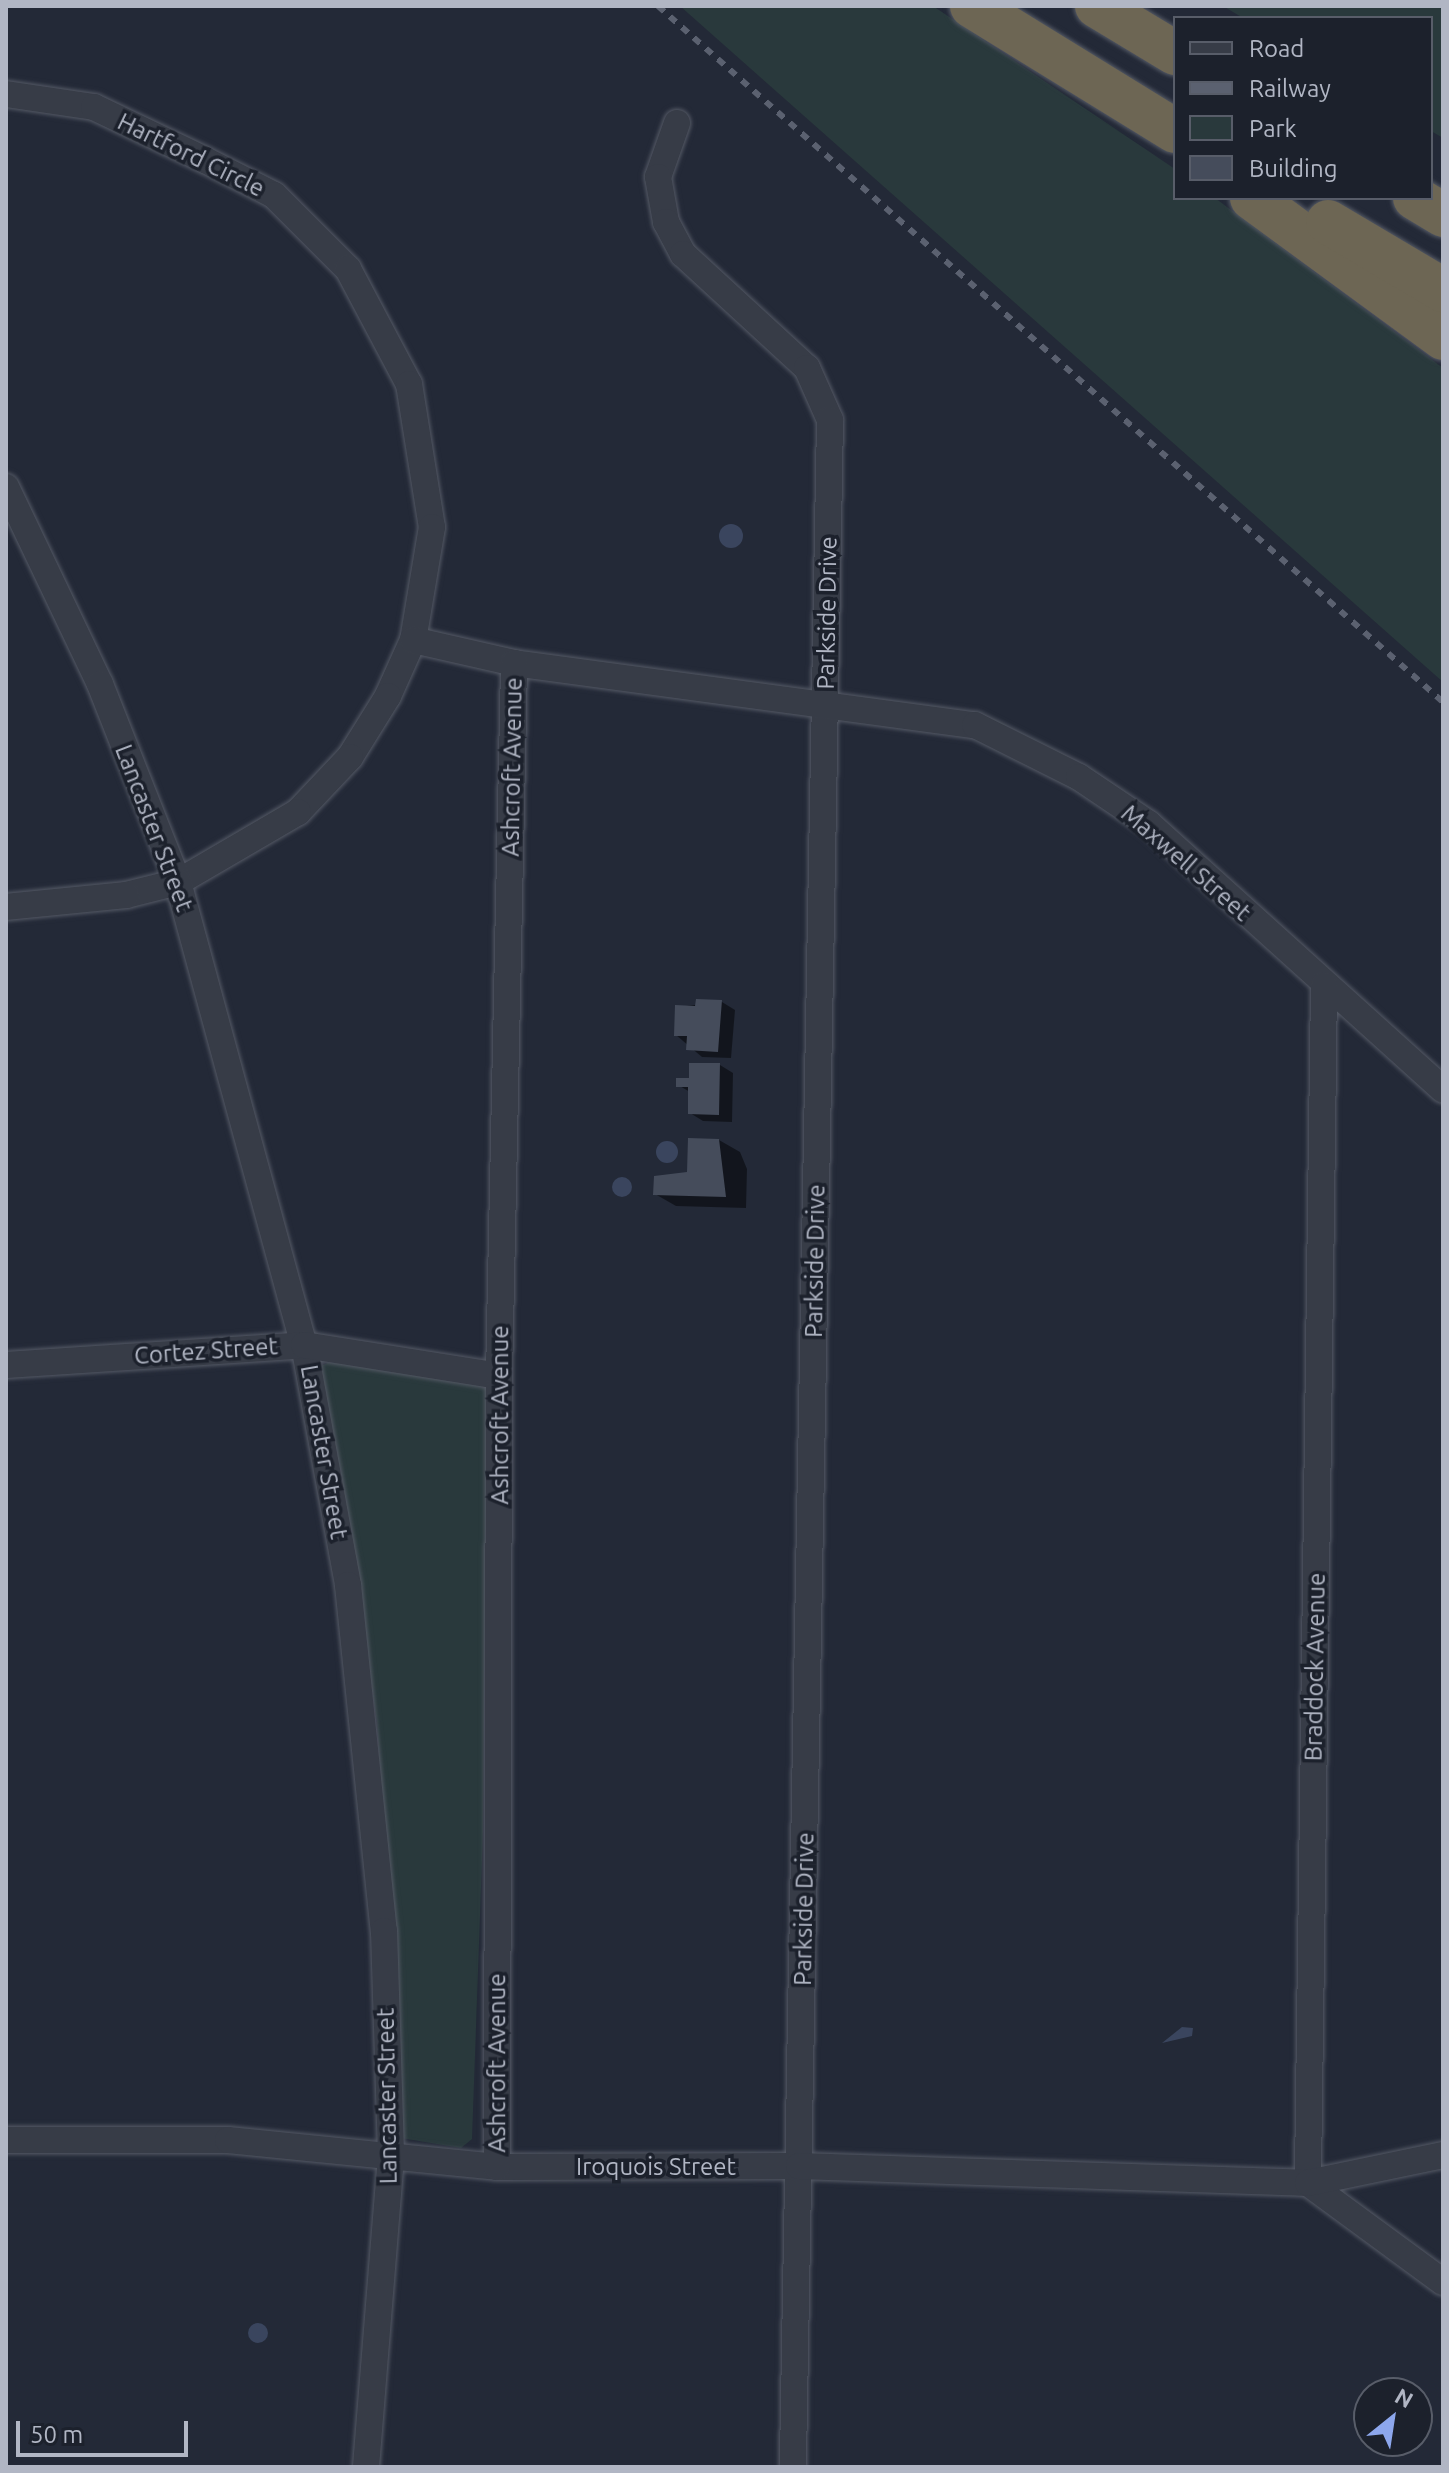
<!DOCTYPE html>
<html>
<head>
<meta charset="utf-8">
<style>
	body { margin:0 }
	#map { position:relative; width:1449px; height:2473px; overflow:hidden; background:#232937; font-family:Ubuntu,sans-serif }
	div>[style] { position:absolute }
	.green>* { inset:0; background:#29393c }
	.water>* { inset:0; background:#3a455e }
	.round { border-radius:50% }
	.shadow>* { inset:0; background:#0007 }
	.building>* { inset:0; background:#454c5b }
	.roads { filter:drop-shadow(0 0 2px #545965) drop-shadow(0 0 2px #545965) }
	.street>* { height:26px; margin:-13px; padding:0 13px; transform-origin:13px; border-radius:13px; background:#373c47 }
	.highway>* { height:44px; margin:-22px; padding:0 22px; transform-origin:22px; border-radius:22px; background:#6d6654 }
	.rail>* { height:6px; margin-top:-3px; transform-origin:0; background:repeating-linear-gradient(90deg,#5b6170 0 8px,transparent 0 16px) }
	span { translate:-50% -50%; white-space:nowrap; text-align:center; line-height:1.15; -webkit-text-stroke:7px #1c212c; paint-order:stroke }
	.street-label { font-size:24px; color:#b1b6c4 }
	.frame { position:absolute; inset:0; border:8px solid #b1b6c4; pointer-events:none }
	.legend { position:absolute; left:1173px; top:16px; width:260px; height:184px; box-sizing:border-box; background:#1c212c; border:2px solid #585d69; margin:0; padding:10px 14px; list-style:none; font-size:24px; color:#b1b6c4 }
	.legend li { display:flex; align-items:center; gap:16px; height:40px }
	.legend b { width:40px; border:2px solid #585d69 }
	.north { position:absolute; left:1353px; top:2377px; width:80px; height:80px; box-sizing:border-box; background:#1c212c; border:2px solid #585d69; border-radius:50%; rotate:30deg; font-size:22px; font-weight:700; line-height:32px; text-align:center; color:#b1b6c4 }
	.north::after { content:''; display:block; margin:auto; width:28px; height:36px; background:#8da7ed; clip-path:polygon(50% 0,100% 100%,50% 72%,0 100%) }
	.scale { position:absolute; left:16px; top:2421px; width:172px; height:36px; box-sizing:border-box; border:4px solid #b1b6c4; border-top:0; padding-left:10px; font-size:24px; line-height:28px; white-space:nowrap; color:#b1b6c4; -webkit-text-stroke:6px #1c212c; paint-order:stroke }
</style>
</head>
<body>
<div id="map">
	<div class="green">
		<div style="clip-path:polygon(680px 6px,933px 6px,1175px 169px,1175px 198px,1215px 198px,1443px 368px,1443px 682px)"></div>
		<div style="clip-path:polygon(1223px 6px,1443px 6px,1443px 138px,1431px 131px,1431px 18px,1243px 18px)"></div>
		<div style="clip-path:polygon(330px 1362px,455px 1374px,487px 1388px,483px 1832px,472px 2139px,461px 2148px,401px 2138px,377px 1722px,321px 1366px)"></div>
	</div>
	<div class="water">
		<div class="round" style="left:719px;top:524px;width:24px;height:24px"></div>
		<div class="round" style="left:656px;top:1141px;width:22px;height:22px"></div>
		<div class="round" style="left:612px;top:1177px;width:20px;height:20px"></div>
		<div style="clip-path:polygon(1182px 2027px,1193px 2028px,1192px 2036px,1162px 2043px)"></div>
		<div class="round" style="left:248px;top:2323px;width:20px;height:20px"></div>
	</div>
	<div class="shadow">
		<div style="clip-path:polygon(722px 1002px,735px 1010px,731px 1058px,702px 1057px,676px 1035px,677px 1007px)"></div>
		<div style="clip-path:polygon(720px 1065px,733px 1073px,732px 1122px,703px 1121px,690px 1113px,690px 1092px,678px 1085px)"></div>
		<div style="clip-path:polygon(719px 1140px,740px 1152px,747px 1169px,746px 1208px,676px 1206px,655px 1194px,689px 1174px)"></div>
	</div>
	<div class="building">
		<div style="clip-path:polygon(696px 999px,722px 1000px,718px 1052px,686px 1050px,687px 1036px,674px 1036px,675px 1005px,695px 1006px)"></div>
		<div style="clip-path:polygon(689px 1063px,720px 1063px,719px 1115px,688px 1114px,688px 1087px,676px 1087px,676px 1078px,689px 1078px)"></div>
		<div style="clip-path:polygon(688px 1138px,719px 1139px,726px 1197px,653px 1195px,654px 1176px,687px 1172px)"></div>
	</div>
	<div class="roads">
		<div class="street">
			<div style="left:6px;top:94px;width:89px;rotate:8.4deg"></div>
			<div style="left:94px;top:107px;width:123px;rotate:25.5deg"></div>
			<div style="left:205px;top:160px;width:77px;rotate:26.9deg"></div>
			<div style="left:274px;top:195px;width:105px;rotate:45deg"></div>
			<div style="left:348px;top:269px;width:130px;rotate:62.1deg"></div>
			<div style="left:409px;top:384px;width:145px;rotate:80.9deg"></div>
			<div style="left:432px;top:527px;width:115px;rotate:99.5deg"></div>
			<div style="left:413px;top:640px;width:61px;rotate:114.1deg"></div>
			<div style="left:388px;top:696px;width:72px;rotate:121.9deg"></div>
			<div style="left:350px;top:757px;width:76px;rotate:133.4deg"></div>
			<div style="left:298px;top:812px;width:139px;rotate:149.7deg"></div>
			<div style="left:178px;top:882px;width:54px;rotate:166deg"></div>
			<div style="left:126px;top:895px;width:121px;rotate:174.3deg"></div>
			<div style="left:677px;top:123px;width:57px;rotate:109.4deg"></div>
			<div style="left:658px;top:177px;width:46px;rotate:79.9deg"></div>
			<div style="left:666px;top:222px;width:36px;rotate:62deg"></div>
			<div style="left:683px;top:254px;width:168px;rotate:42.6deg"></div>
			<div style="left:807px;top:368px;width:57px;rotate:66.1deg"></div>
			<div style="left:830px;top:420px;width:2047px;rotate:91.04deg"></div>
			<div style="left:6px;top:487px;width:218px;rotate:64.5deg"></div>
			<div style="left:100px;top:684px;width:213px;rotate:68.5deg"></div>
			<div style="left:178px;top:882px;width:480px;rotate:74.8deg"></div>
			<div style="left:304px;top:1345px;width:244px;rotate:79.6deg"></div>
			<div style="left:348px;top:1585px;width:348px;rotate:84.1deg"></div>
			<div style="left:384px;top:1931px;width:225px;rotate:88.2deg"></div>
			<div style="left:391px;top:2156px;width:312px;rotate:94.6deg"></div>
			<div style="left:413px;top:640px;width:104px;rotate:12.8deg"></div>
			<div style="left:514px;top:663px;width:465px;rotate:7.7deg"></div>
			<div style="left:975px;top:725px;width:116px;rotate:26.6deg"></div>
			<div style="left:1079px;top:777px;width:84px;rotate:33.9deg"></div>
			<div style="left:1149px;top:824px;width:396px;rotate:42.1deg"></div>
			<div style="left:1324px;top:985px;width:1198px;rotate:90.77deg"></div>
			<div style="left:1308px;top:2183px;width:167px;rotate:36.3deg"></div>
			<div style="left:6px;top:1365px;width:299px;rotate:-3.8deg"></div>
			<div style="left:304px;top:1345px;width:197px;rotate:9deg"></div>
			<div style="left:6px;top:2140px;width:222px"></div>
			<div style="left:228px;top:2140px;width:270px;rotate:5.7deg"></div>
			<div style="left:497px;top:2167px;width:302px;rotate:-0.2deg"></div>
			<div style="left:799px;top:2166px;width:509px;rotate:1.91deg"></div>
			<div style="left:1308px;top:2183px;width:138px;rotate:-11.7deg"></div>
			<div style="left:497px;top:2167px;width:791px;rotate:-89.86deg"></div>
			<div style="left:499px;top:1376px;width:713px;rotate:-88.79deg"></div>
		</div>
		<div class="highway">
			<div style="left:972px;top:6px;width:238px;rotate:31.6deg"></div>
			<div style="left:1097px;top:6px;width:91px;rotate:31.1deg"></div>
			<div style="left:1252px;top:198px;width:237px;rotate:36.2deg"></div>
			<div style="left:1415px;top:198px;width:33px;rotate:31deg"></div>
			<div style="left:1328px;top:222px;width:134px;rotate:30.6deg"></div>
		</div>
	</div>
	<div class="rail">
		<div style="left:658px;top:6px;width:1049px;rotate:41.56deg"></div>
	</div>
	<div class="street-label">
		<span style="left:191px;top:155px;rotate:26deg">Hartford Circle</span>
		<span style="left:827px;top:613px;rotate:-89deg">Parkside Drive</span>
		<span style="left:512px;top:767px;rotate:-89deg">Ashcroft Avenue</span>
		<span style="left:154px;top:828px;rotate:69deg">Lancaster Street</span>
		<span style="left:1186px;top:863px;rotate:41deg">Maxwell Street</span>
		<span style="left:815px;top:1261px;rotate:-89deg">Parkside Drive</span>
		<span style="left:206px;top:1351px;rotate:-4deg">Cortez Street</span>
		<span style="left:500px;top:1415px;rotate:-90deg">Ashcroft Avenue</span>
		<span style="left:324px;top:1452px;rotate:80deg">Lancaster Street</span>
		<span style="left:1315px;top:1667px;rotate:-89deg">Braddock Avenue</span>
		<span style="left:804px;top:1909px;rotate:-89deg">Parkside Drive</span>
		<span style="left:497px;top:2063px;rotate:-90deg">Ashcroft Avenue</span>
		<span style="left:387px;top:2096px;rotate:-91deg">Lancaster Street</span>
		<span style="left:656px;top:2167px">Iroquois Street</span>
	</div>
	<div class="frame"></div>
	<ul class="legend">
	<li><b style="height:10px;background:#373c47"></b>Road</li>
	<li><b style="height:10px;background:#5b6170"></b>Railway</li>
	<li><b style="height:22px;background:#29393c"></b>Park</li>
	<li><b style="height:22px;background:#454c5b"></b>Building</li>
	</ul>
	<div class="north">N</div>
	<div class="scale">50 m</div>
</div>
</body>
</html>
